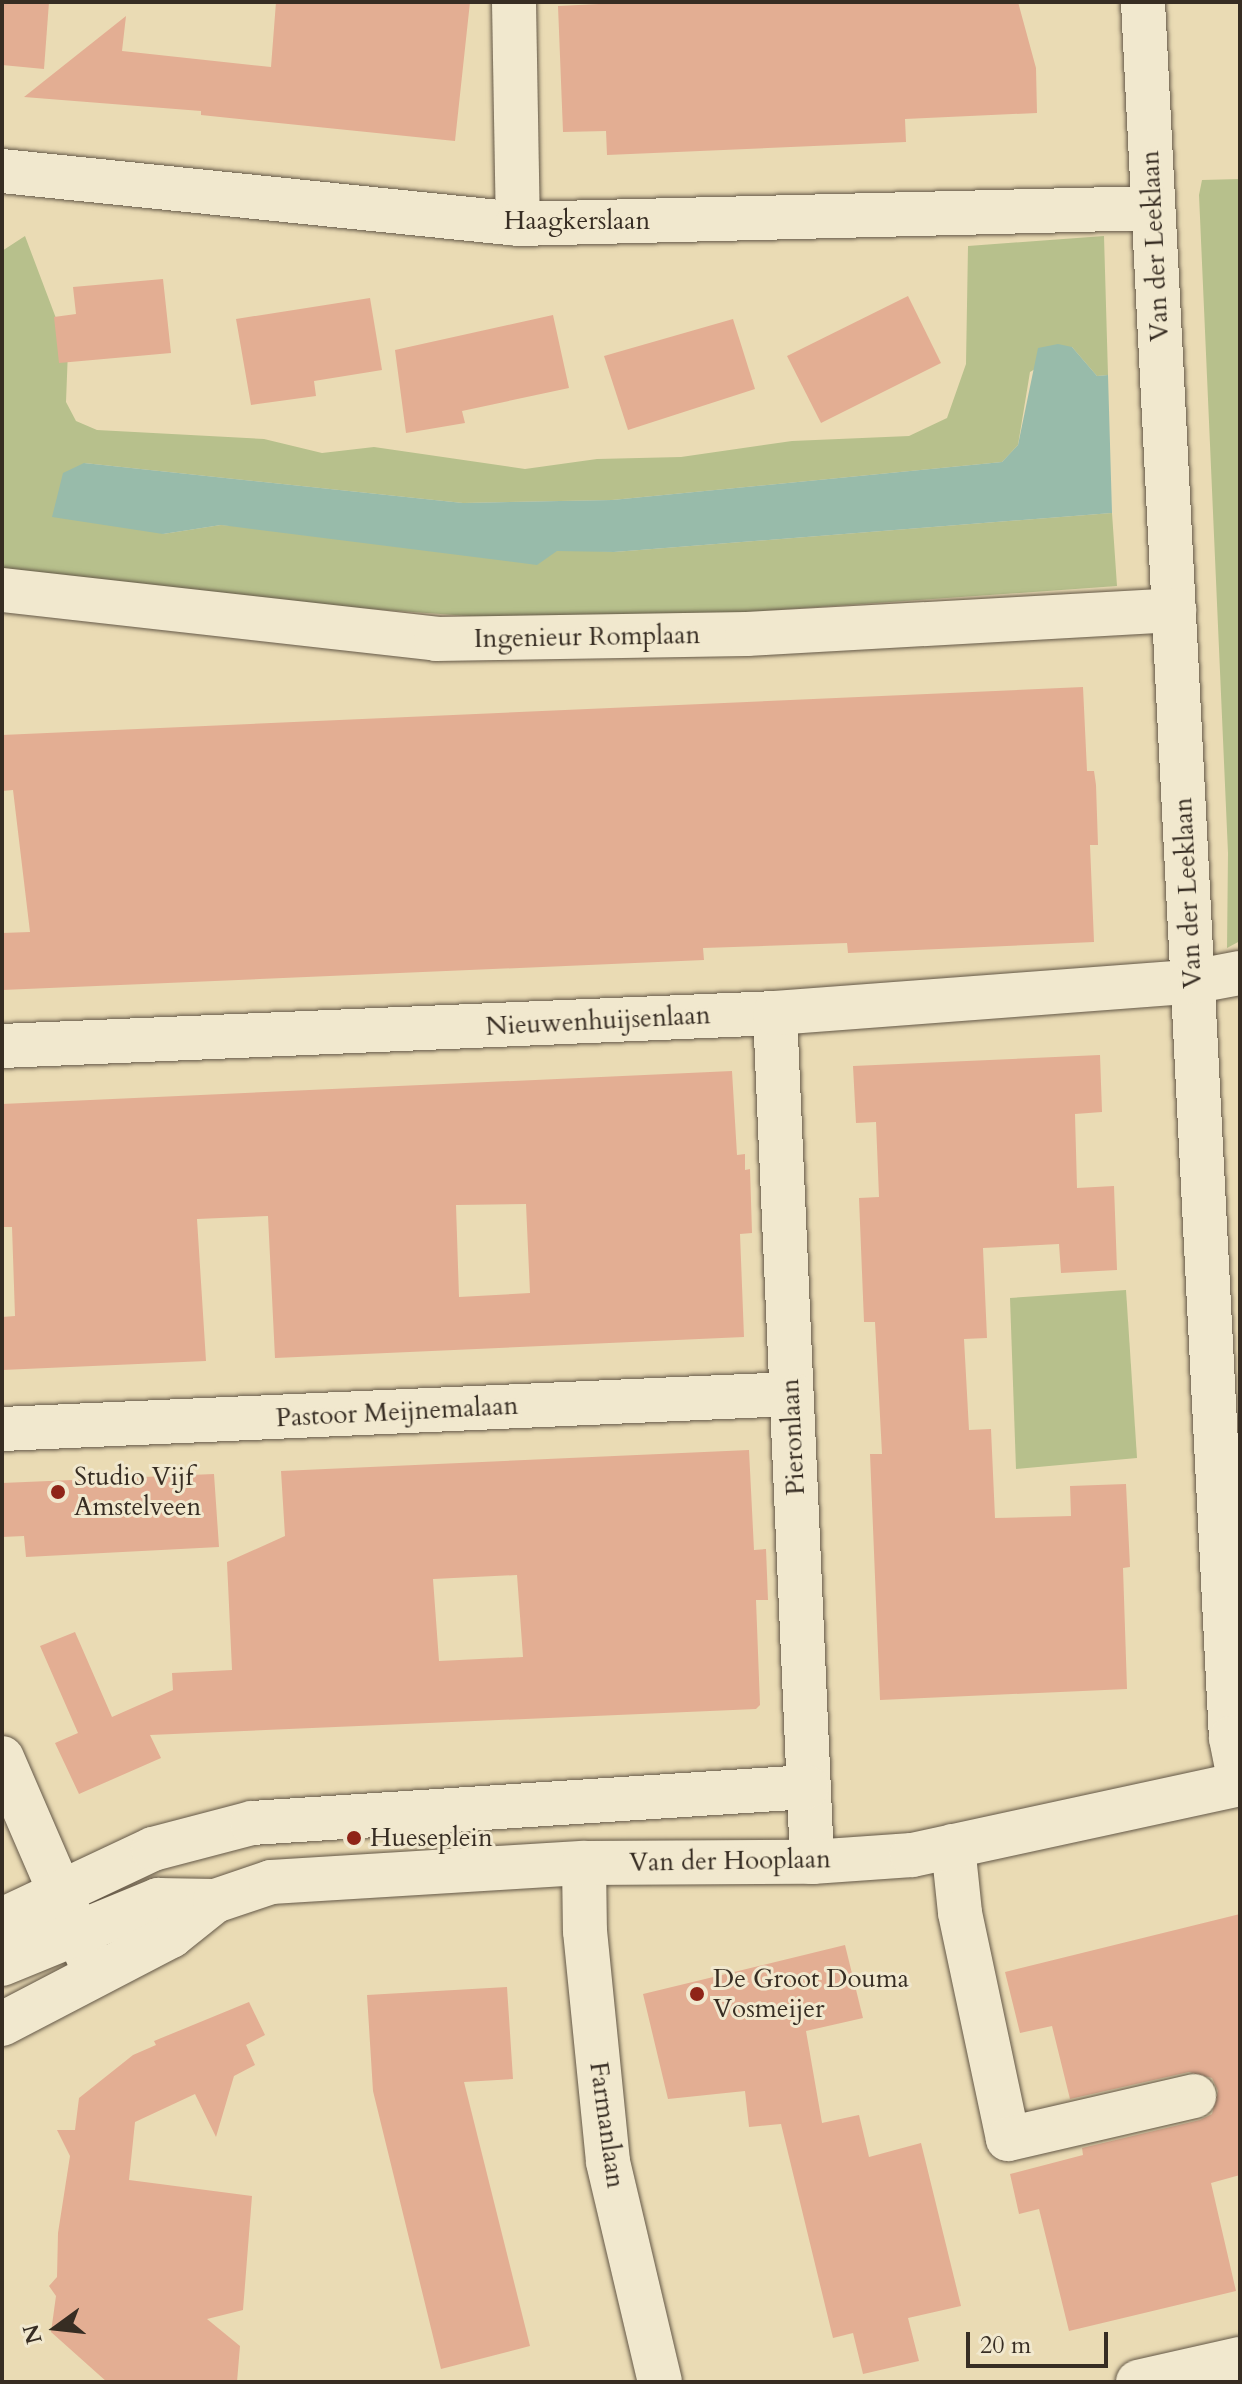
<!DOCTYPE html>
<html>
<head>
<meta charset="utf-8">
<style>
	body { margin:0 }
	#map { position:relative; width:1242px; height:2384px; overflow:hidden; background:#eadbb4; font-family:Cardo,serif }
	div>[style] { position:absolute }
	.green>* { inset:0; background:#b7c08c }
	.water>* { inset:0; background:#98bbaa }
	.building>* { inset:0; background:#e3ae93 }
	.roads { filter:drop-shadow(0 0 2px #645847) drop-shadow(0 0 2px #645847) }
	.minor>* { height:44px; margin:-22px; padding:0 22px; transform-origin:22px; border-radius:22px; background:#f1e8ce }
	.dots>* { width:22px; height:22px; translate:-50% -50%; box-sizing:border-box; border:4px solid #f1e8ce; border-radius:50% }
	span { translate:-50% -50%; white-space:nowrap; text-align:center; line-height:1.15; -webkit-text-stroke:6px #f1e8ce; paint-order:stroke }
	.street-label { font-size:26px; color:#372d23 }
	.poi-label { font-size:26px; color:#372d23 }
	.left { translate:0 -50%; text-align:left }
	.frame { position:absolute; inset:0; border:4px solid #372d23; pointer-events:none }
	.north { position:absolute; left:16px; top:2288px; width:80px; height:80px; -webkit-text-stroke:6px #f1e8ce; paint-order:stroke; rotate:255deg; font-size:22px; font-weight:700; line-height:32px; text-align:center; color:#372d23 }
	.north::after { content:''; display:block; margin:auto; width:28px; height:36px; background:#372d23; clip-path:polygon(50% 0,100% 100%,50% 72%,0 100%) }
	.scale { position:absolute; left:966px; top:2332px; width:142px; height:36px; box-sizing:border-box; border:4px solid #372d23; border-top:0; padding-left:10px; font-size:24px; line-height:28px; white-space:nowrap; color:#372d23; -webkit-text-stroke:6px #f1e8ce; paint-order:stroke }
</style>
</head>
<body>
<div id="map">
	<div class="green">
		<div style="clip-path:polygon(1240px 179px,1240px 941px,1227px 948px,1228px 853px,1199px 195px,1202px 180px)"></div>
		<div style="clip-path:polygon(25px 236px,68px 350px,66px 402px,76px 421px,97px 430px,264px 439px,322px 453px,374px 447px,525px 469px,597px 459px,681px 457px,792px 441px,909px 436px,947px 418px,966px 364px,968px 246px,1104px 236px,1108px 375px,1097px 376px,1072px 347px,1030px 372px,1018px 445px,1002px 462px,612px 500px,463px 503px,84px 463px,163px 534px,221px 525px,614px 552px,1112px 513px,1117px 586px,580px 624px,274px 602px,2px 574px,2px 251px)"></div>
		<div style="clip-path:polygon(1126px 1290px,1137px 1458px,1016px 1469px,1010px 1298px)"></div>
	</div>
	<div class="water">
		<div style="clip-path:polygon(1058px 344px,1072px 347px,1097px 376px,1108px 375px,1112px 513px,614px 552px,557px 551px,537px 565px,221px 525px,163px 534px,52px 517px,63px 473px,84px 463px,463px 503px,612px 500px,1002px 462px,1018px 445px,1038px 348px)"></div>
	</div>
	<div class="building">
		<div style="clip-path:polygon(2px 2px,49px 2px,44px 69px,2px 65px)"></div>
		<div style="clip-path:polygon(276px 2px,470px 2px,455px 141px,201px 115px,201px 111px,24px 97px,126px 16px,122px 51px,271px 67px)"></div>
		<div style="clip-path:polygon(640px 2px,1018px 2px,1036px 68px,1037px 113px,905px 119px,906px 142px,607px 155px,606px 131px,563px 132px,558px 6px)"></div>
		<div style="clip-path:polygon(163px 279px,171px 353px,59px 363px,54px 317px,76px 314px,73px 287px)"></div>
		<div style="clip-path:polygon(908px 296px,941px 363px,821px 423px,787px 356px)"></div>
		<div style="clip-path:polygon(370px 298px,382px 370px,314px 381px,316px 396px,251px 405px,236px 319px)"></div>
		<div style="clip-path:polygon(553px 315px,569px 388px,462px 411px,465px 423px,406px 433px,395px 350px)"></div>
		<div style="clip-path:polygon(733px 319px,755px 389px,628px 430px,604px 356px)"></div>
		<div style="clip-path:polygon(1083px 687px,1087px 771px,1094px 771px,1096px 785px,1098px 845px,1090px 845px,1094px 942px,848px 953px,847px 943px,703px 948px,704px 960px,2px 990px,2px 933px,30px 932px,13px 790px,2px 791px,2px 735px)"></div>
		<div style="clip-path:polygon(1100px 1055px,1102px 1112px,1075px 1114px,1077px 1188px,1114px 1186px,1117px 1270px,1061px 1273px,1059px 1244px,983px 1248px,987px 1338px,964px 1339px,969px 1430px,991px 1429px,995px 1518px,1071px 1516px,1070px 1486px,1126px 1484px,1130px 1567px,1123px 1568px,1127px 1689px,880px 1700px,870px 1454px,882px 1454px,875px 1322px,864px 1322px,859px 1198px,879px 1197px,876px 1122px,856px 1123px,853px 1066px)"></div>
		<div style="clip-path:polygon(evenodd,732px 1071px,737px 1155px,745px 1154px,745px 1170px,750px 1169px,752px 1233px,740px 1234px,744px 1337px,275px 1358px,268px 1216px,197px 1219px,206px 1361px,2px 1370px,2px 1317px,15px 1316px,12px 1227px,2px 1227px,2px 1104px,732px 1071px,526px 1204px,530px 1293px,459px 1297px,456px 1205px,526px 1204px)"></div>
		<div style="clip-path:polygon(evenodd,749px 1450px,754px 1550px,766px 1549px,768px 1600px,756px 1600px,760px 1705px,756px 1709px,150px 1735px,161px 1758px,79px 1794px,55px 1743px,78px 1733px,40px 1646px,75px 1632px,112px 1717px,173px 1690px,172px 1673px,232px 1670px,227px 1562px,285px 1536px,281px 1471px,749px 1450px,517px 1575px,523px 1657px,439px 1661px,433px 1579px,517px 1575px)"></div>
		<div style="clip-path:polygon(214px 1474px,219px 1547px,26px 1557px,24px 1536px,2px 1537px,2px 1483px)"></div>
		<div style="clip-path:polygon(1240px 1914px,1240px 2175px,1211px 2183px,1236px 2291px,1069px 2331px,1039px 2209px,1019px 2214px,1010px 2174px,1083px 2155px,1082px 2148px,1200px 2120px,1212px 2114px,1218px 2091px,1212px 2078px,1189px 2072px,1070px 2099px,1052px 2026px,1020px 2033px,1005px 1972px)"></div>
		<div style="clip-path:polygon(845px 1945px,863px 2018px,806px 2031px,822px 2123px,859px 2115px,869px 2157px,921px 2143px,961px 2306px,908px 2318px,919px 2361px,863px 2374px,853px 2333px,833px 2338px,781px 2124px,749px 2127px,745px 2091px,668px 2099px,643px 1994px)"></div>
		<div style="clip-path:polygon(507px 1987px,513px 2079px,464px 2082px,530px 2346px,441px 2369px,373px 2091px,367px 1995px)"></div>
		<div style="clip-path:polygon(249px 2002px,265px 2035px,246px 2045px,255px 2065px,234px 2076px,216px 2137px,195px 2094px,135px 2122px,129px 2180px,252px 2196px,243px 2310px,207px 2319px,240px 2346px,237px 2382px,107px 2382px,51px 2332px,56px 2296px,49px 2286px,57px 2277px,58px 2233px,70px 2156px,57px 2130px,75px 2130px,79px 2098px,133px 2055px,156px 2045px,154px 2041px)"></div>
	</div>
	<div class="roads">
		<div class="minor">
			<div style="left:514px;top:2px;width:222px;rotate:89deg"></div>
			<div style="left:1143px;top:2px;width:1738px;rotate:87.1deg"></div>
			<div style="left:1231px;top:1738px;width:46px;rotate:78.7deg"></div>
			<div style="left:2px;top:171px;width:519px;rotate:5.86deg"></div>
			<div style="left:518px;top:224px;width:635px;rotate:-1.44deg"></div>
			<div style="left:2px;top:590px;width:437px;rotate:6.4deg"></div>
			<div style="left:436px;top:639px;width:311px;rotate:-0.9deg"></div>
			<div style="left:747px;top:634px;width:428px;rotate:-3.2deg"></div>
			<div style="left:775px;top:1013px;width:850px;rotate:87.5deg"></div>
			<div style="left:2px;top:1046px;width:774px;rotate:-2.44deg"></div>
			<div style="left:775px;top:1013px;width:418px;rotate:-4.3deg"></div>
			<div style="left:1192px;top:982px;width:49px;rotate:-10.6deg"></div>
			<div style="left:2px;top:1429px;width:790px;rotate:-2.54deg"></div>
			<div style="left:2px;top:1758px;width:232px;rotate:66.6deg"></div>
			<div style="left:953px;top:1846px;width:67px;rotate:84deg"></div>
			<div style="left:960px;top:1913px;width:231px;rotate:78deg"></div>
			<div style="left:1008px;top:2139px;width:191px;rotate:-13deg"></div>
			<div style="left:584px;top:1863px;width:68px;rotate:89.2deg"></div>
			<div style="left:585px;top:1931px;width:232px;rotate:84.3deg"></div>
			<div style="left:608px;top:2162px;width:226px;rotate:76.7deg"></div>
			<div style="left:2px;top:1920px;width:167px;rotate:-25.2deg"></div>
			<div style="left:153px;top:1849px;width:102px;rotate:-14.7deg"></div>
			<div style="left:252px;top:1823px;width:556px;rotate:-3.71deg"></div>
			<div style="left:2px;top:1964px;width:169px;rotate:-22.3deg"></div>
			<div style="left:158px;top:1900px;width:57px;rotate:1deg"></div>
			<div style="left:2px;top:2024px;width:191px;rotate:-27.5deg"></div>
			<div style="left:171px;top:1936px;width:56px;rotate:-38.5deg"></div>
			<div style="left:215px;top:1901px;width:59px;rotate:-18.7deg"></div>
			<div style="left:271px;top:1882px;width:314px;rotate:-3.5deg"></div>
			<div style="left:584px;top:1863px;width:228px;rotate:-0.3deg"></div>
			<div style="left:812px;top:1862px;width:100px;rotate:-4deg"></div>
			<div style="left:912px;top:1855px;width:336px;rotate:-12.2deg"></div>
			<div style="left:1138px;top:2382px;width:105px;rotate:-12.7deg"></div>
		</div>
	</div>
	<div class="dots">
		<div style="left:58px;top:1492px;background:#8f2418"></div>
		<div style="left:354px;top:1838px;background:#8f2418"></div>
		<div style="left:697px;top:1994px;background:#8f2418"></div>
	</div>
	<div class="street-label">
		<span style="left:577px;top:221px">Haagkerslaan</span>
		<span style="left:1155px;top:246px;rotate:-93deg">Van der Leeklaan</span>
		<span style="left:587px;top:637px;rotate:-1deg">Ingenieur Romplaan</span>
		<span style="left:1188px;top:893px;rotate:-93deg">Van der Leeklaan</span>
		<span style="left:598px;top:1021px;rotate:-3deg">Nieuwenhuijsenlaan</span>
		<span style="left:397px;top:1412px;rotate:-3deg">Pastoor Meijnemalaan</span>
		<span style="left:793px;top:1437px;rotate:-93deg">Pieronlaan</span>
		<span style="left:730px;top:1861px;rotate:-1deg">Van der Hooplaan</span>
		<span style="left:607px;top:2125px;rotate:82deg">Farmanlaan</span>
	</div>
	<div class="poi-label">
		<span class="left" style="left:74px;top:1492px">Studio Vijf<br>Amstelveen</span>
		<span class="left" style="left:370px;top:1838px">Hueseplein</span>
		<span class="left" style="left:713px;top:1994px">De Groot Douma<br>Vosmeijer</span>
	</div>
	<div class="frame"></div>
	<div class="north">N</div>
	<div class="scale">20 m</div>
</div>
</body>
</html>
